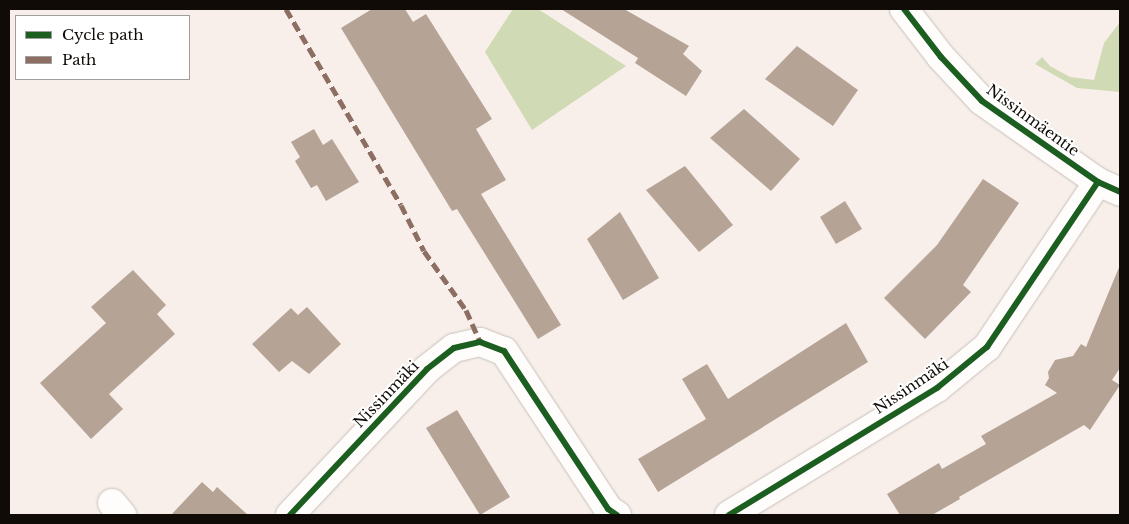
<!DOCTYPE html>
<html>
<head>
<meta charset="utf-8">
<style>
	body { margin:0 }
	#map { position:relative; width:1129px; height:524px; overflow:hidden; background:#f8efea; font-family:"Libre Baskerville",serif }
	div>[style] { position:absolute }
	.green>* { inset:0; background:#d0dab4 }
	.building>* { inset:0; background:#b5a396 }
	.roads { filter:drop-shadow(0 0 1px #c8c0bc) drop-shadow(0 0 1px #c8c0bc) }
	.minor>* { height:28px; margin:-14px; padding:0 14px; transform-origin:14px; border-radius:14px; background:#fefdfc }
	.quiet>* { height:5px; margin-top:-2.5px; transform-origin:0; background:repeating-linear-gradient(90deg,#8d6e63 0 10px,transparent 0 15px) }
	.cycleway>* { height:6px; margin:-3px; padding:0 3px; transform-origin:3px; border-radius:3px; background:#1b5e20 }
	span { translate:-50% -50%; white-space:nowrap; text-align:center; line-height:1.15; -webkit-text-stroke:4px #fff; paint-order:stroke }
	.street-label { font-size:15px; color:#110b07 }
	.frame { position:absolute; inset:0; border:10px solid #110b07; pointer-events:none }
	.legend { position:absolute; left:15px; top:15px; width:175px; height:65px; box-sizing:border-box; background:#fff; border:1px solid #a09d9c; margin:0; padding:6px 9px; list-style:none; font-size:15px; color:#110b07 }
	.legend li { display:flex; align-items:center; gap:10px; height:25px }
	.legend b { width:25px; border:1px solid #a09d9c }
</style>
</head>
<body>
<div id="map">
	<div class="green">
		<div style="clip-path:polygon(513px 9px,538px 9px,626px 66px,532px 130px,485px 52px)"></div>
		<div style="clip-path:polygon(1120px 22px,1120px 92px,1077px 88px,1035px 64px,1042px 57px,1050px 66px,1070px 77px,1094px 80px,1104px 43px)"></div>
	</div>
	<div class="building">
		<div style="clip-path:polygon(372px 9px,405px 9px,413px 22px,426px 14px,492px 119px,476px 129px,506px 180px,481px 194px,561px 325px,538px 339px,457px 209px,452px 211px,341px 28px)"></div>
		<div style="clip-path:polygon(561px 9px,624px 9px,689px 46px,683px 54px,702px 71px,686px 96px,635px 63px,638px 58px)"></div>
		<div style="clip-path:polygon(797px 46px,858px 90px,833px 126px,765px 79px)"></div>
		<div style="clip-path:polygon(744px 109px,800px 159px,771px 191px,710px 138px)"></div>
		<div style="clip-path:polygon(314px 129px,323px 145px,332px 139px,359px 182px,326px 201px,317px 185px,311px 188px,295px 161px,300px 157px,291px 142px)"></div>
		<div style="clip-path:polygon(685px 166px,733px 225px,699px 252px,646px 190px)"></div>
		<div style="clip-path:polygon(983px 179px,1019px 203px,963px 285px,971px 292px,925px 339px,884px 298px,937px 245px)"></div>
		<div style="clip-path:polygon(845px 201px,862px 229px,836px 244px,820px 217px)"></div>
		<div style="clip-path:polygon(620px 212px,659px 278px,623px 300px,587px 239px)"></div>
		<div style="clip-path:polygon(1120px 265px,1120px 368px,1112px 380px,1120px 385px,1090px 430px,1084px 425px,959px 497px,960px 499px,932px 515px,900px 515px,887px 494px,939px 463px,942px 469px,986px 444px,981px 436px,1057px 393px,1045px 385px,1049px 378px,1048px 372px,1055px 360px,1073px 356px,1081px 344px,1086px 347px)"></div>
		<div style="clip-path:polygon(133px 270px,166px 305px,157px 314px,175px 334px,109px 394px,123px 409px,91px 439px,40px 383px,106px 323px,91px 307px)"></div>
		<div style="clip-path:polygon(307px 307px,341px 344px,309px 374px,292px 361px,279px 372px,252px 344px,291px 308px,298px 315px)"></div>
		<div style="clip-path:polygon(846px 323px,868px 362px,658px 492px,638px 459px,706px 419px,682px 379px,707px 364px,728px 399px)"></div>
		<div style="clip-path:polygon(457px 410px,510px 497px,480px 515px,426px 428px)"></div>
		<div style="clip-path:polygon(202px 482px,213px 492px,217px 487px,248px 515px,171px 515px)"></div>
	</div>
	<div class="roads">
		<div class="minor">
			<div style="left:904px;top:9px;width:61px;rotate:52.4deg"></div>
			<div style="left:941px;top:57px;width:60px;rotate:47deg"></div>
			<div style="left:982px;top:101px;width:141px;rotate:34.9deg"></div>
			<div style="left:1098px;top:182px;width:24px;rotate:24deg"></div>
			<div style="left:112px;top:503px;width:16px;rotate:50deg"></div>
			<div style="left:290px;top:515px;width:200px;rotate:-46.8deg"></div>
			<div style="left:427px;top:369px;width:34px;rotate:-38deg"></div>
			<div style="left:454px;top:348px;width:27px;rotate:-13deg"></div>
			<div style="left:480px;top:342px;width:26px;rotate:21deg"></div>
			<div style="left:504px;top:351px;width:189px;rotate:56.6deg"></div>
			<div style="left:608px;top:509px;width:11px;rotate:34deg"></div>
			<div style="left:729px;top:515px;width:244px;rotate:-31.4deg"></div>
			<div style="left:937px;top:388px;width:65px;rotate:-39.4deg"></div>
			<div style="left:987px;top:347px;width:199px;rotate:-56.1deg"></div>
		</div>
	</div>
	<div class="quiet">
		<div style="left:286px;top:9px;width:227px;rotate:59.6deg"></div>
		<div style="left:401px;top:205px;width:51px;rotate:63.4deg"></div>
		<div style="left:424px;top:251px;width:72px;rotate:54.6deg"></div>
		<div style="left:466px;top:310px;width:35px;rotate:66deg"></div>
	</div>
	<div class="cycleway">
		<div style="left:904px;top:9px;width:61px;rotate:52.4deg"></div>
		<div style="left:941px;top:57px;width:60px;rotate:47deg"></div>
		<div style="left:982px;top:101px;width:141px;rotate:34.9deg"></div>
		<div style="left:1098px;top:182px;width:24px;rotate:24deg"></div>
		<div style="left:290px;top:515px;width:200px;rotate:-46.8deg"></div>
		<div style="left:427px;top:369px;width:34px;rotate:-38deg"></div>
		<div style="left:454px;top:348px;width:27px;rotate:-13deg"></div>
		<div style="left:480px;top:342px;width:26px;rotate:21deg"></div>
		<div style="left:504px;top:351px;width:189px;rotate:56.6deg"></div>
		<div style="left:608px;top:509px;width:11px;rotate:34deg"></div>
		<div style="left:729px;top:515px;width:244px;rotate:-31.4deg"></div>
		<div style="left:937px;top:388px;width:65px;rotate:-39.4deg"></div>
		<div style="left:987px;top:347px;width:199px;rotate:-56.1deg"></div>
	</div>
	<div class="street-label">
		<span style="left:1033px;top:120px;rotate:36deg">Nissinmäentie</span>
		<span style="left:911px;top:386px;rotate:-34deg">Nissinmäki</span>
		<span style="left:386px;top:394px;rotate:-46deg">Nissinmäki</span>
	</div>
	<div class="frame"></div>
	<ul class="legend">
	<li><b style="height:6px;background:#1b5e20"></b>Cycle path</li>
	<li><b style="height:6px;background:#8d6e63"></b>Path</li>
	</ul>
</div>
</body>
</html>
